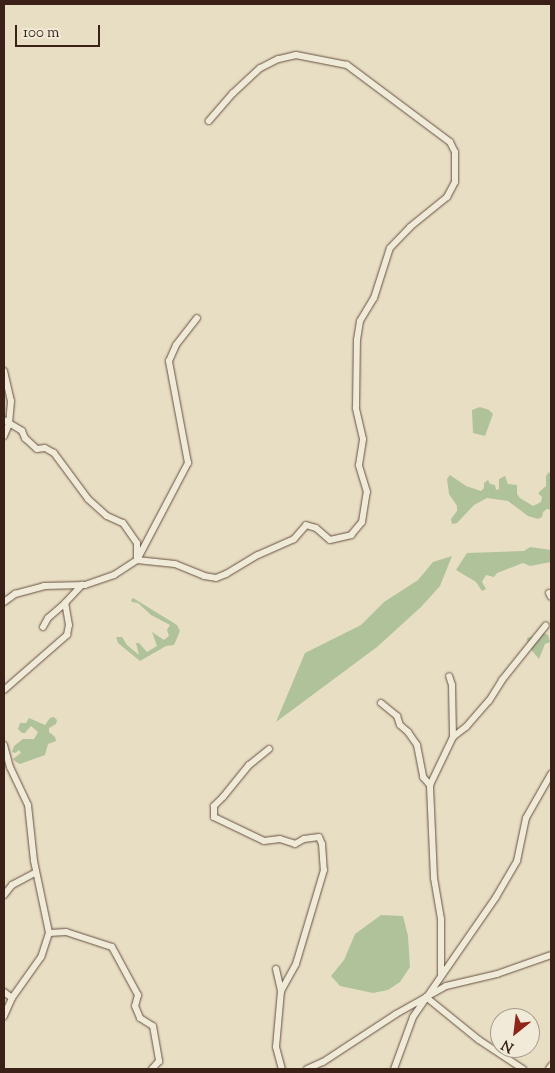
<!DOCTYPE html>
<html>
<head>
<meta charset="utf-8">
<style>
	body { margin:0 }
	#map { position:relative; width:555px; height:1073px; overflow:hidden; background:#e8dec3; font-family:"Sorts Mill Goudy",serif }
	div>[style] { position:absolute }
	.green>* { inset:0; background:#b0c299 }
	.roads { filter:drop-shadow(0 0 1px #665042) drop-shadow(0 0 1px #665042) }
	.street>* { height:6px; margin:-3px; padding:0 3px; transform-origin:3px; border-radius:3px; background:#f0ead8 }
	span { translate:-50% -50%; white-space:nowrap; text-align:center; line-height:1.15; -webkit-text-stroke:5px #f0ead8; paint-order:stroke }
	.frame { position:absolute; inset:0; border:5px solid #3a2017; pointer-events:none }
	.north { position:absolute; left:490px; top:1008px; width:50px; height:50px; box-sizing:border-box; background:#f0ead8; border:1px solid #a7998b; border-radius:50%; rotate:209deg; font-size:14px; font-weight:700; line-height:20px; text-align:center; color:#3a2017 }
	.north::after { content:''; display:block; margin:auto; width:18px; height:22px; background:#8f2418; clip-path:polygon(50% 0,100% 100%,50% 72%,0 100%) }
	.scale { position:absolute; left:15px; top:25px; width:85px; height:22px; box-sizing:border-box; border:2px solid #3a2017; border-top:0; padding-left:6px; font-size:15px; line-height:18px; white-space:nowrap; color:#3a2017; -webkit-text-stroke:4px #f0ead8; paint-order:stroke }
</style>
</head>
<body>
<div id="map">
	<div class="green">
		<div style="clip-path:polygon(480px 407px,489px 410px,493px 414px,485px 436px,473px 433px,472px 410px)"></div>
		<div style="clip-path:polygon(549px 472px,551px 474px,551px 510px,547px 509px,543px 512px,542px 517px,538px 519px,528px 516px,508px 501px,487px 498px,474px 505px,457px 523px,452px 524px,451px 519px,457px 511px,457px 506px,449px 494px,447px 479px,450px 475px,466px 486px,481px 491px,484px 488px,484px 483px,488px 480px,490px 484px,495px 485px,496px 490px,499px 489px,499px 479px,505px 476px,508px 484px,517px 485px,517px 494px,520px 498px,533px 506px,541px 502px,542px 497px,538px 493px,546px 486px,546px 476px)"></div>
		<div style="clip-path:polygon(530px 547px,551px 550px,551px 562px,530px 566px,523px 563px,497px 573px,494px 577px,486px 575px,482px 582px,486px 589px,482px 591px,476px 582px,456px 570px,467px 553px,524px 551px)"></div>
		<div style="clip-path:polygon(452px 556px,440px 586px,421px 607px,377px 647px,276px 722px,305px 653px,361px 625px,384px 602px,418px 580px,433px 562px)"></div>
		<div style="clip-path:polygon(133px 598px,177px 625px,180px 631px,174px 645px,166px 646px,140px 661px,118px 643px,116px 637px,122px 637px,127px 645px,139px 655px,136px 643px,139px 643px,147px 652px,157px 646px,152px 632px,164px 640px,169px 636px,167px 630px,170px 625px,151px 615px,138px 603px,132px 602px,131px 600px)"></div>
		<div style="clip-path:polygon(544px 633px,548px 635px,550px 642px,545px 644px,539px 659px,528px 646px,527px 638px)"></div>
		<div style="clip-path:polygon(54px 717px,57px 720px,56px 724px,49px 728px,49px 732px,55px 737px,56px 741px,48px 744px,45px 755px,20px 764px,16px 762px,13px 759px,21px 753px,19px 750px,15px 753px,12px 752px,14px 746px,23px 739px,34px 739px,38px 732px,31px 726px,25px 733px,22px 733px,18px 729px,20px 723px,26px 723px,29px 718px,45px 725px,50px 718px)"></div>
		<div style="clip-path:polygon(381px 915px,403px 916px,408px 936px,410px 967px,400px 982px,388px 990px,373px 993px,340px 986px,331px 976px,344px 960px,355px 934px)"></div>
	</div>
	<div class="roads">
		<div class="street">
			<div style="left:4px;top:371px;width:31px;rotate:77deg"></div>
			<div style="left:11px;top:401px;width:23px;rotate:95deg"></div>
			<div style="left:9px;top:424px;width:13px;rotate:113deg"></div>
			<div style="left:4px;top:420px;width:21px;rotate:31deg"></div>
			<div style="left:22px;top:431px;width:8px;rotate:67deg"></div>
			<div style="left:25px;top:438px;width:16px;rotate:43deg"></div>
			<div style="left:37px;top:449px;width:8px;rotate:-7deg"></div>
			<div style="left:45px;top:448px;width:10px;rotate:29deg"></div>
			<div style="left:54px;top:453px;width:57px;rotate:53.5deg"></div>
			<div style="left:88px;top:499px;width:25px;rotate:42deg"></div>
			<div style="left:107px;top:516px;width:17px;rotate:24deg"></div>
			<div style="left:123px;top:523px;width:24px;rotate:55deg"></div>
			<div style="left:137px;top:543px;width:17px;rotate:90deg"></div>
			<div style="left:137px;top:560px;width:38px;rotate:6deg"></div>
			<div style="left:175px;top:564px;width:31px;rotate:22deg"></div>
			<div style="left:204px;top:576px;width:12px;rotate:9deg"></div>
			<div style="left:216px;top:578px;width:11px;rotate:-22deg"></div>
			<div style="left:226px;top:574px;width:37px;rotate:-31deg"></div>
			<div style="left:258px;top:555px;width:39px;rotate:-24deg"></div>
			<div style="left:294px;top:539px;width:18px;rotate:-49deg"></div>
			<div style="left:306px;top:525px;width:10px;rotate:17deg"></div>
			<div style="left:316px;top:528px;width:18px;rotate:41deg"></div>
			<div style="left:330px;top:540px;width:22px;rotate:-13deg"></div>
			<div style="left:351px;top:535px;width:17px;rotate:-50deg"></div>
			<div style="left:362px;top:522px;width:30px;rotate:-81deg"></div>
			<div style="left:367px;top:492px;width:28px;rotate:-107deg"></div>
			<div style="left:359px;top:465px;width:26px;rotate:-81deg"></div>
			<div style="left:363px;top:439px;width:32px;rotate:-103deg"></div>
			<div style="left:356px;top:408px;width:68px;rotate:-89.2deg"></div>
			<div style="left:357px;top:340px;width:19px;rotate:-81deg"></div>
			<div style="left:360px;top:321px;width:27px;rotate:-59deg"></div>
			<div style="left:374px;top:298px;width:52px;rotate:-72.3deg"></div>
			<div style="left:390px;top:248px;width:29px;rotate:-46deg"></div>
			<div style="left:410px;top:227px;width:48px;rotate:-39deg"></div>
			<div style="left:447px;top:197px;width:17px;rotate:-62deg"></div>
			<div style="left:455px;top:182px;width:30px;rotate:-90deg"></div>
			<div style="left:455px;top:152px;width:11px;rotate:-117deg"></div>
			<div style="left:450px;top:142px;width:129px;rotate:-143.2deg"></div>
			<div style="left:347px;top:65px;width:52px;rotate:-168.9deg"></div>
			<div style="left:296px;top:55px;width:18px;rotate:167deg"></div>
			<div style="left:278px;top:59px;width:20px;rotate:153deg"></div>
			<div style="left:260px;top:68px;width:37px;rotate:137deg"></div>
			<div style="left:233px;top:93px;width:37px;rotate:131deg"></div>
			<div style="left:549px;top:593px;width:4px;rotate:63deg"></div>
			<div style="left:4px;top:602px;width:14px;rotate:-36deg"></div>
			<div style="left:15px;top:594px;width:30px;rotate:-15deg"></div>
			<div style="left:44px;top:586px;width:41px;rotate:-1.4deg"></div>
			<div style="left:85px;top:585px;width:31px;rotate:-19deg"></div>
			<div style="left:114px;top:575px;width:27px;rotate:-33deg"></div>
			<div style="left:137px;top:560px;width:110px;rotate:-62.3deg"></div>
			<div style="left:188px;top:463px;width:104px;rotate:-100.6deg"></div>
			<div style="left:169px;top:361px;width:17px;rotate:-66deg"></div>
			<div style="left:176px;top:345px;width:34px;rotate:-52deg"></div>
			<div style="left:43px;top:627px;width:10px;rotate:-61deg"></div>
			<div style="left:48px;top:618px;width:23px;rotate:-41deg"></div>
			<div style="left:4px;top:690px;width:84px;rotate:-41.1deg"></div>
			<div style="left:67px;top:635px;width:10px;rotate:-79deg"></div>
			<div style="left:69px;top:625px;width:22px;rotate:-100deg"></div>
			<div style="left:65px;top:603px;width:25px;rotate:-47deg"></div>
			<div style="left:381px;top:703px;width:21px;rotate:39deg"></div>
			<div style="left:397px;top:716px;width:9px;rotate:72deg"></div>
			<div style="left:400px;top:725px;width:11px;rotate:41deg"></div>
			<div style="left:408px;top:732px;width:16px;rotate:55deg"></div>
			<div style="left:417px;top:745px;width:33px;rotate:79deg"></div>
			<div style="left:423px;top:777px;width:11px;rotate:49deg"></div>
			<div style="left:453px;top:737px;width:16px;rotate:-38deg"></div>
			<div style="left:466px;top:727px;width:35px;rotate:-49deg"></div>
			<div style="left:489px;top:701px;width:25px;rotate:-58deg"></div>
			<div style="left:502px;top:680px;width:70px;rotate:-51.3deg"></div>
			<div style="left:4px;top:745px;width:23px;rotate:75deg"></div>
			<div style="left:10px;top:767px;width:42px;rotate:64.7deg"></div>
			<div style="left:28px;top:805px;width:56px;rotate:83.9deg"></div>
			<div style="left:34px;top:861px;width:74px;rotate:78.2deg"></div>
			<div style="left:49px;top:933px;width:25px;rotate:108deg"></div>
			<div style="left:41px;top:957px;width:50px;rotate:125.3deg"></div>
			<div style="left:12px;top:998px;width:20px;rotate:114deg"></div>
			<div style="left:269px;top:749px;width:26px;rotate:141deg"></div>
			<div style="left:249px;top:765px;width:41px;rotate:129.1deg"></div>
			<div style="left:223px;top:797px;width:13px;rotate:135deg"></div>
			<div style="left:214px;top:806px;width:11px;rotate:90deg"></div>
			<div style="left:214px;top:817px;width:55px;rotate:25.6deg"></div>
			<div style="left:264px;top:841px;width:16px;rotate:-7deg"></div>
			<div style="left:280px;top:839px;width:16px;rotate:18deg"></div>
			<div style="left:295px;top:844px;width:10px;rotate:-29deg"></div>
			<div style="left:304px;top:839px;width:15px;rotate:-8deg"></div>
			<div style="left:319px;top:837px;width:8px;rotate:67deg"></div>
			<div style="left:322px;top:844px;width:26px;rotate:86deg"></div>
			<div style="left:324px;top:870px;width:98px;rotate:106.6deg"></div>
			<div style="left:296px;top:964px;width:31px;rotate:119deg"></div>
			<div style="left:4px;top:895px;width:13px;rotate:-51deg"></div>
			<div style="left:12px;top:885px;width:27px;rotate:-28deg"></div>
			<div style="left:49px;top:933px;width:17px;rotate:-3deg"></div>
			<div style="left:66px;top:932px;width:48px;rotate:18.1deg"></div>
			<div style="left:112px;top:947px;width:55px;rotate:61.6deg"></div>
			<div style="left:138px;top:995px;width:11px;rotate:105deg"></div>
			<div style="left:135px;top:1006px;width:13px;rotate:67deg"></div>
			<div style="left:140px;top:1018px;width:15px;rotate:32deg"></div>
			<div style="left:153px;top:1026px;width:36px;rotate:80deg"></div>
			<div style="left:159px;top:1061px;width:11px;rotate:131deg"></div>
			<div style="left:276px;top:969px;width:23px;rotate:77deg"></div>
			<div style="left:281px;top:991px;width:56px;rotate:95.1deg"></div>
			<div style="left:276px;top:1047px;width:23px;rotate:75deg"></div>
			<div style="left:441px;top:976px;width:57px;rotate:-90deg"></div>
			<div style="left:441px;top:919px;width:42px;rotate:-99.7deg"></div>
			<div style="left:434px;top:878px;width:93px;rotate:-92.5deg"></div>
			<div style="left:430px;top:785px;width:53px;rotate:-64.4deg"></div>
			<div style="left:453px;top:737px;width:52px;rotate:-91.1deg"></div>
			<div style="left:452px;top:685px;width:9px;rotate:-108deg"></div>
			<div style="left:4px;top:992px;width:10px;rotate:37deg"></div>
			<div style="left:426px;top:997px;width:68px;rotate:39.1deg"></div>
			<div style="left:479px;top:1040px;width:53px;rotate:33.4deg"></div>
			<div style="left:307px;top:1069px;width:17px;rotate:-24deg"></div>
			<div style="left:323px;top:1062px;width:87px;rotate:-33.3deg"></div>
			<div style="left:396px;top:1014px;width:57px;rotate:-29.2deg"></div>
			<div style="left:446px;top:986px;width:52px;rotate:-13.2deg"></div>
			<div style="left:497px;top:974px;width:57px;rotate:-19.4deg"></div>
			<div style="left:394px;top:1069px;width:55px;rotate:-69.9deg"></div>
			<div style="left:413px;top:1017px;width:146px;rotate:-55.3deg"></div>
			<div style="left:496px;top:897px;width:42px;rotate:-59.7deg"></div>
			<div style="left:517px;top:861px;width:44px;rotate:-78.2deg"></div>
			<div style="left:526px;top:818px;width:51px;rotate:-60.4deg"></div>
			<div style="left:549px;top:1069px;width:4px;rotate:-56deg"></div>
		</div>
	</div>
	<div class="frame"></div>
	<div class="north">N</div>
	<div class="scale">100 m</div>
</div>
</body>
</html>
